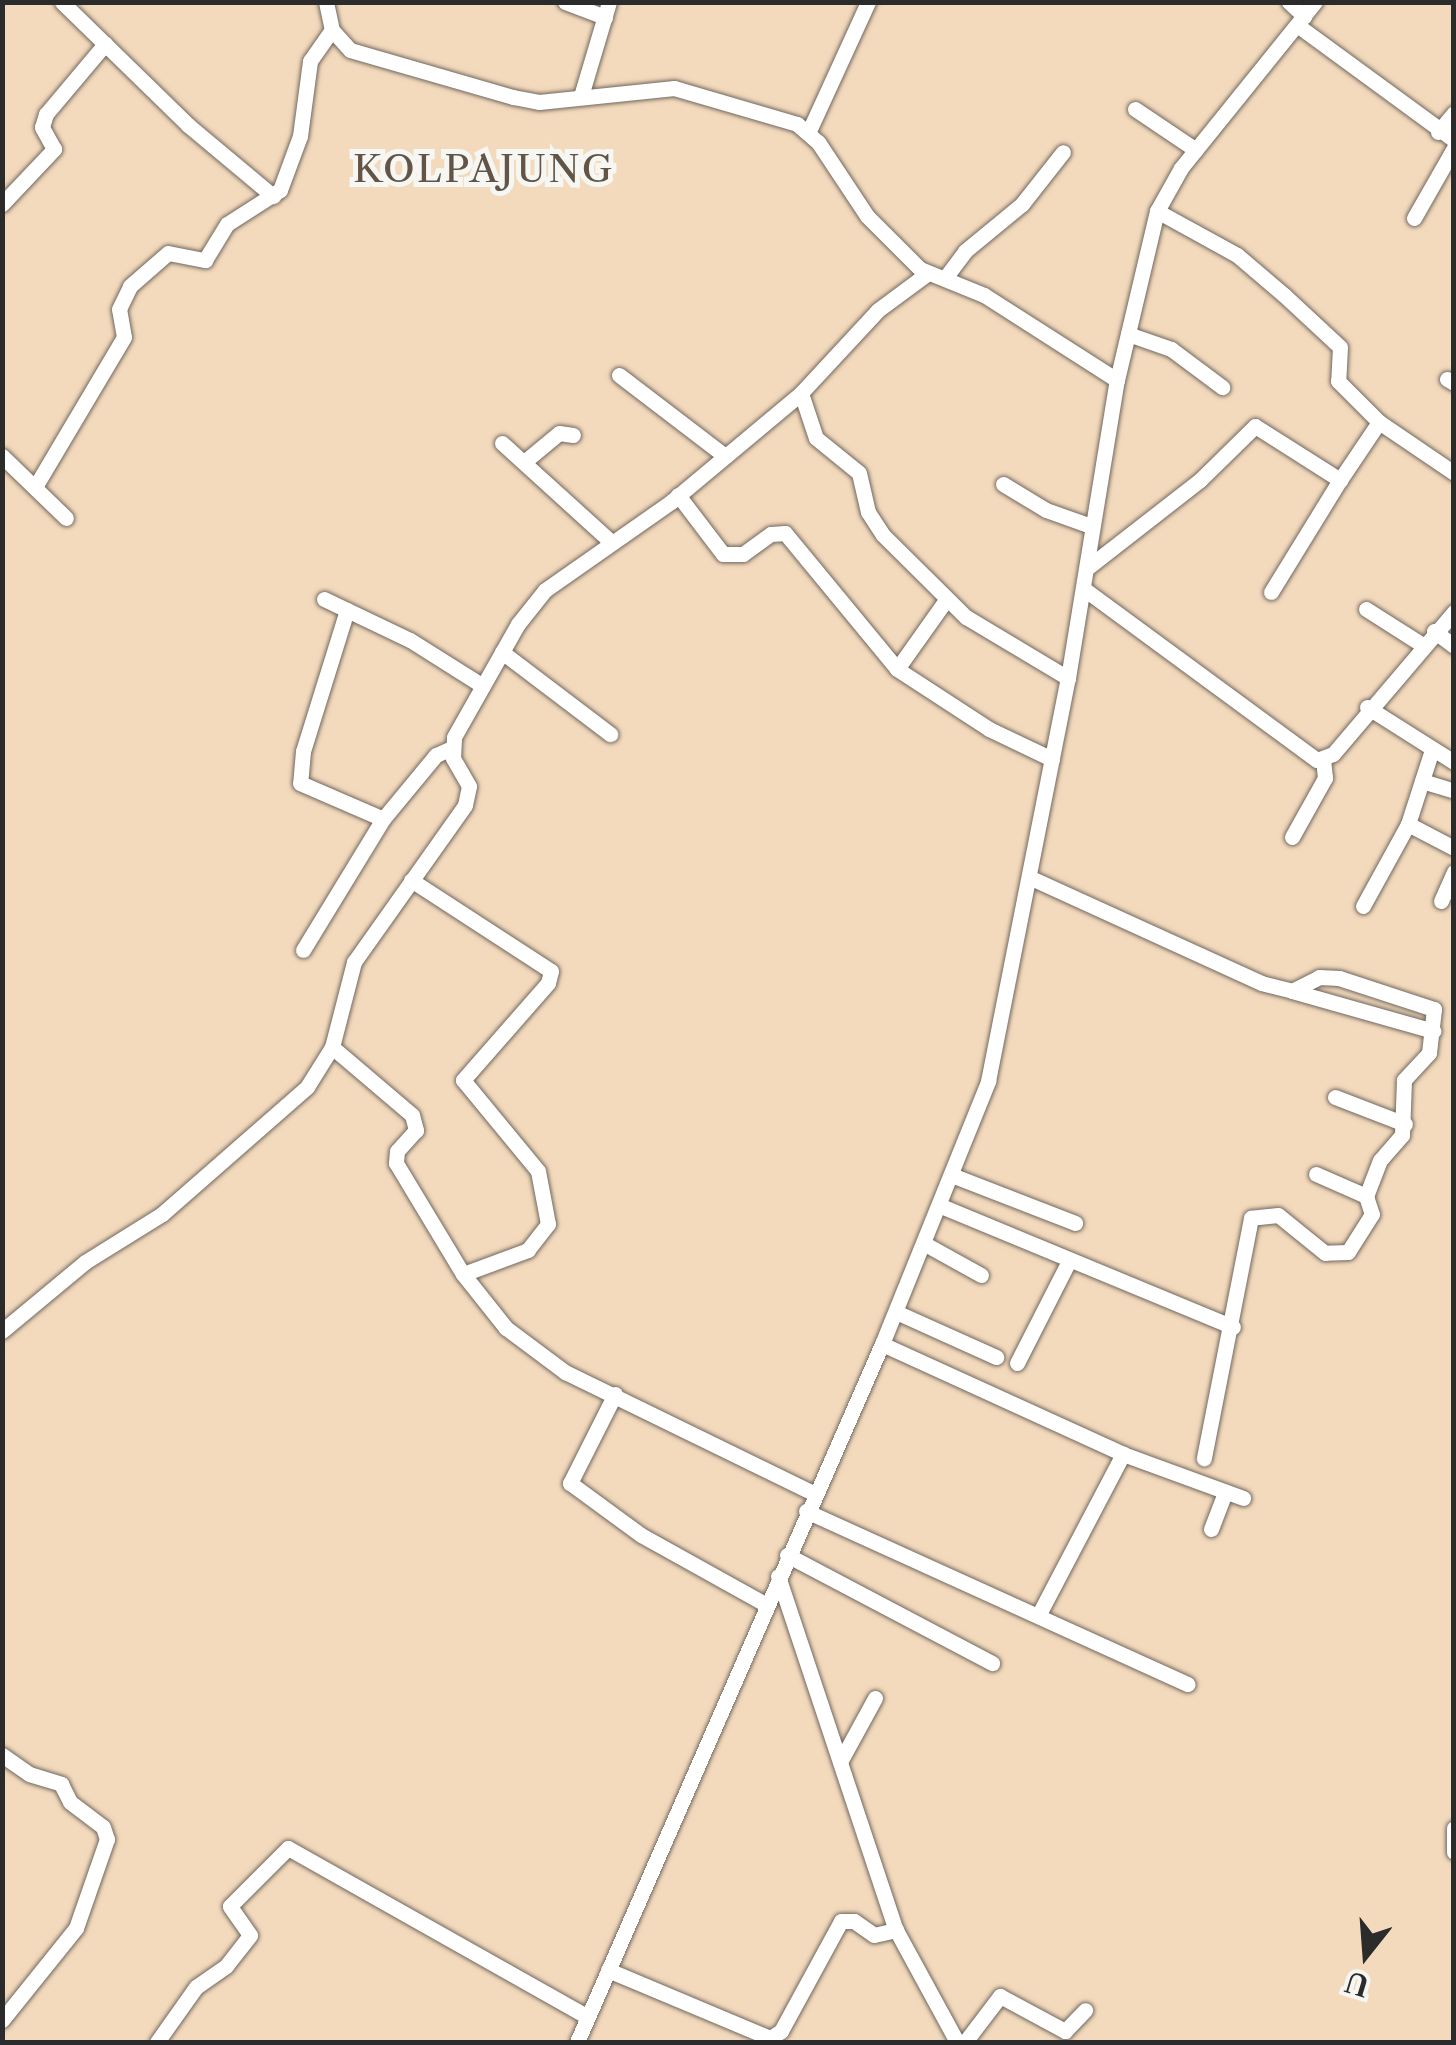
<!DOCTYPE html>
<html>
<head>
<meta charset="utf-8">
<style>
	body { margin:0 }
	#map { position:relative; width:1456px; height:2045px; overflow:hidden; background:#f4dabd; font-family:"Libre Caslon Text",serif }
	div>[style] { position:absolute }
	.roads { filter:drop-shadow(0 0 2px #71685e) drop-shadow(0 0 2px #71685e) }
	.minor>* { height:15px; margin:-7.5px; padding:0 7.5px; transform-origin:7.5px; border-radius:7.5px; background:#fff }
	span { translate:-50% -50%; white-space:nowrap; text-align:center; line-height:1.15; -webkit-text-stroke:10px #f6f6f2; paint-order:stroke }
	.quarter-label { font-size:38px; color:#625547; letter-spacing:2.5px }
	.frame { position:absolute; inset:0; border:5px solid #2b2b2b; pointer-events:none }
	.north { position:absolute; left:1316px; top:1905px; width:100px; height:100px; -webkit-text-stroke:8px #f6f6f2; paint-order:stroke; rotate:197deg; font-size:28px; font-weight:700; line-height:40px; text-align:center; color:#2b2b2b }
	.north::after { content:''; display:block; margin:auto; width:35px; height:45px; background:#2b2b2b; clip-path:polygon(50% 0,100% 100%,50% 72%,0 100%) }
</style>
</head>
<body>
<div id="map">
	<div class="roads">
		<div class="minor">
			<div style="left:62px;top:2px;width:176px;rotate:44.3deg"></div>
			<div style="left:188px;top:125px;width:111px;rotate:39.9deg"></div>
			<div style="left:326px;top:2px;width:29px;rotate:78deg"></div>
			<div style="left:332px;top:30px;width:27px;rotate:48deg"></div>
			<div style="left:350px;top:50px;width:170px;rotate:16.1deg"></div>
			<div style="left:513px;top:97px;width:26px;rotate:11deg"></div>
			<div style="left:539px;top:102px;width:136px;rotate:-5.9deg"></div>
			<div style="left:674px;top:88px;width:128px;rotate:16.3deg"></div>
			<div style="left:797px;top:124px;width:28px;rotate:41deg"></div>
			<div style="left:818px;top:142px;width:89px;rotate:56.5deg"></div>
			<div style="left:867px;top:216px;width:75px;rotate:45deg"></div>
			<div style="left:920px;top:269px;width:69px;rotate:22.1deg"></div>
			<div style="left:984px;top:295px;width:158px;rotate:32.6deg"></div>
			<div style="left:565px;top:2px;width:43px;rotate:20.6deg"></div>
			<div style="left:1289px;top:2px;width:21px;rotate:43deg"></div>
			<div style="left:1297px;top:25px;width:195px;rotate:36.2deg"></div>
			<div style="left:581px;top:96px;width:98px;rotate:-73.4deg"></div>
			<div style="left:1135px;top:109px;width:73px;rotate:33.9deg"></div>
			<div style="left:809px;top:131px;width:142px;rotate:-65.4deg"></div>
			<div style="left:1438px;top:132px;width:25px;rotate:-50deg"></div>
			<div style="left:2px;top:204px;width:76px;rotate:-46.6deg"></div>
			<div style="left:54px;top:149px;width:25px;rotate:-119deg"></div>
			<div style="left:42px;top:127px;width:14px;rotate:-73deg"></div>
			<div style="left:46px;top:114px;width:92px;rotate:-49.9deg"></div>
			<div style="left:1157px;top:211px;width:91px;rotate:28.8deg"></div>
			<div style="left:1237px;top:255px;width:62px;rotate:40.4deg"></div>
			<div style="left:1284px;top:295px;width:76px;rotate:42.9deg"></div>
			<div style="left:1340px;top:347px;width:34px;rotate:93deg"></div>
			<div style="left:1338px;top:381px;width:58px;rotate:45deg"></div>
			<div style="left:1379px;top:422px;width:91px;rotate:34.2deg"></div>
			<div style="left:1414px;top:218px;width:81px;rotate:-60.3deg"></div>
			<div style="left:945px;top:278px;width:34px;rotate:-53deg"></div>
			<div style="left:965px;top:251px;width:74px;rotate:-39.5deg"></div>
			<div style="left:1022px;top:204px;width:66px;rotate:-51.7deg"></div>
			<div style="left:1128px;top:334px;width:46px;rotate:19.2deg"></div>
			<div style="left:1171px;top:349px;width:64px;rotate:36.7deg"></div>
			<div style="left:619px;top:375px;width:133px;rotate:37.4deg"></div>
			<div style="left:1447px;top:379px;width:8px;rotate:30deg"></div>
			<div style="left:801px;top:393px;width:47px;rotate:71.6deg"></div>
			<div style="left:816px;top:438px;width:55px;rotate:39.1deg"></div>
			<div style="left:859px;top:473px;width:40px;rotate:77deg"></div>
			<div style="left:868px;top:512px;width:27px;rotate:57deg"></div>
			<div style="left:883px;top:535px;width:117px;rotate:44.7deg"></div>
			<div style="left:966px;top:617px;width:119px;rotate:30.9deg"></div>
			<div style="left:502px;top:443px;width:146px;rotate:42.2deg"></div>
			<div style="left:2px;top:456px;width:89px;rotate:44.1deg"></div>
			<div style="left:524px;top:462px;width:45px;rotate:-39.6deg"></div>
			<div style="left:559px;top:433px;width:14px;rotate:8deg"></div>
			<div style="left:1003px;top:484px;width:50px;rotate:31.2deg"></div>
			<div style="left:1046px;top:510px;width:48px;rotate:19.6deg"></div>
			<div style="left:35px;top:487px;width:174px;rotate:-59.3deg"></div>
			<div style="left:124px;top:337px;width:28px;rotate:-100deg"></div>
			<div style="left:119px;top:309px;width:25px;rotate:-64deg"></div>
			<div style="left:130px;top:286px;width:50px;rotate:-41deg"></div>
			<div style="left:168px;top:253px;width:38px;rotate:11deg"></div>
			<div style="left:205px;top:260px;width:42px;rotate:-58.6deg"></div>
			<div style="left:227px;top:224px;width:63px;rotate:-32.7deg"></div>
			<div style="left:280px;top:190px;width:58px;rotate:-69.7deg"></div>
			<div style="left:300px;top:136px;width:76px;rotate:-82.4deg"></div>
			<div style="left:310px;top:61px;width:38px;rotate:-55deg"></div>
			<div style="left:678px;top:495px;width:74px;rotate:52.7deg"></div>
			<div style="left:723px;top:554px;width:20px"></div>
			<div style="left:743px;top:554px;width:34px;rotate:-36deg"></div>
			<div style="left:771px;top:534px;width:14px;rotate:-4deg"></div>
			<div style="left:785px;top:533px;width:176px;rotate:50.5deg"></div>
			<div style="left:897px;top:669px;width:110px;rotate:33.1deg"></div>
			<div style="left:989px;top:729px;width:70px;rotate:25.5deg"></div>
			<div style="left:1087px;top:568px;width:143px;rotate:-37.9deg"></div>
			<div style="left:1200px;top:480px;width:77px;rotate:-44.5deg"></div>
			<div style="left:1255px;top:426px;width:101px;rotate:32.4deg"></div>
			<div style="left:1340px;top:480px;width:70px;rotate:-56.1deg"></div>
			<div style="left:1084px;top:589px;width:289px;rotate:36.3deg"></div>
			<div style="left:1317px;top:760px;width:17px;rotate:-21deg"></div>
			<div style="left:1333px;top:754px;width:187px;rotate:-49.6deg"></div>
			<div style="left:1271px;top:592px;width:132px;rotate:-58.4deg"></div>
			<div style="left:324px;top:599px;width:95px;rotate:25.5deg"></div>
			<div style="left:410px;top:640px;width:86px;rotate:32.2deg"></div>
			<div style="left:1366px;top:609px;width:65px;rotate:32.5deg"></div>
			<div style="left:347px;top:610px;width:148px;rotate:107.3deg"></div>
			<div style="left:303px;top:751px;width:32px;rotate:95deg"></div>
			<div style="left:300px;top:783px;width:90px;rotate:23.4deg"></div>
			<div style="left:1434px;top:631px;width:25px;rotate:37deg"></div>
			<div style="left:502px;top:652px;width:136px;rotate:37.2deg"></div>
			<div style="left:897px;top:669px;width:85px;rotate:-54.6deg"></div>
			<div style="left:1367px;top:707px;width:103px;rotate:32.3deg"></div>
			<div style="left:1422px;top:781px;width:34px;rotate:17deg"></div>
			<div style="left:1408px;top:824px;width:52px;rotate:27.6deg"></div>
			<div style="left:1292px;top:837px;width:68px;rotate:-60.8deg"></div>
			<div style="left:1325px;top:778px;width:18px;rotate:-96deg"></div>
			<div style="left:1031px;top:878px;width:253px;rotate:24.5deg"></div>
			<div style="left:1261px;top:983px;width:32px;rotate:14deg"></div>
			<div style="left:1292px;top:991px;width:30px;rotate:-27deg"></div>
			<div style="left:1319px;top:977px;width:20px;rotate:3deg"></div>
			<div style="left:1339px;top:978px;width:100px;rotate:18.1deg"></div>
			<div style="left:1434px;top:1009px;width:44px;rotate:96.5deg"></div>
			<div style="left:1429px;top:1053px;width:37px;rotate:133deg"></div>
			<div style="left:1404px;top:1080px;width:55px;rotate:92.1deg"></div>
			<div style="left:1402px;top:1135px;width:33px;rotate:131deg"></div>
			<div style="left:1380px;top:1160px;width:39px;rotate:111deg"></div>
			<div style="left:1366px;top:1196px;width:19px;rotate:72deg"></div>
			<div style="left:1372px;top:1214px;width:45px;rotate:122.3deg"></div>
			<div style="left:1348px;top:1252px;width:23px;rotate:178deg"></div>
			<div style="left:1325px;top:1253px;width:60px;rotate:-141deg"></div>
			<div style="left:1278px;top:1215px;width:27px;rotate:174deg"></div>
			<div style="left:1251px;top:1218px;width:245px;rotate:101.1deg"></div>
			<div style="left:411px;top:880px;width:167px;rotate:33deg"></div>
			<div style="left:551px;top:971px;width:12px;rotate:104deg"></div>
			<div style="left:548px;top:983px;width:129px;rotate:131.2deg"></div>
			<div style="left:463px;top:1080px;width:118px;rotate:50.5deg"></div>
			<div style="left:538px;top:1171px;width:54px;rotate:79.3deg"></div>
			<div style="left:548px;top:1224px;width:33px;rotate:128deg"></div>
			<div style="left:528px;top:1250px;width:69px;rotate:159.7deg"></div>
			<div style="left:1441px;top:901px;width:32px;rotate:-66deg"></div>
			<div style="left:1363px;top:906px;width:94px;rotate:-61.2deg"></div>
			<div style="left:1408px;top:824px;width:75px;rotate:-72.1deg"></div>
			<div style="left:303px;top:950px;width:153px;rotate:-58.6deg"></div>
			<div style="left:383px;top:819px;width:83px;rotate:-50.4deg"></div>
			<div style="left:436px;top:755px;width:17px;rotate:-24deg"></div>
			<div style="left:1292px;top:991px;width:147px;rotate:15.8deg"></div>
			<div style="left:332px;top:1047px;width:105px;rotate:40.4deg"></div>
			<div style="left:412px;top:1115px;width:16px;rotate:75deg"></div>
			<div style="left:416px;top:1130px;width:28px;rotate:132deg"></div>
			<div style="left:397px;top:1151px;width:12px;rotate:95deg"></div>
			<div style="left:396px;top:1163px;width:130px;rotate:58.9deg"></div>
			<div style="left:463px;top:1274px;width:69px;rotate:51.5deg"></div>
			<div style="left:506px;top:1328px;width:74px;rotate:36.7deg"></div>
			<div style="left:565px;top:1372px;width:276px;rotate:26deg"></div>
			<div style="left:1335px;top:1097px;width:75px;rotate:21.1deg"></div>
			<div style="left:1316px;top:1174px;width:55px;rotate:23.7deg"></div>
			<div style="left:954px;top:1176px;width:130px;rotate:21.2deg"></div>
			<div style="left:941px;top:1206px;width:316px;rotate:22.5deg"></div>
			<div style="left:925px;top:1244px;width:64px;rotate:29deg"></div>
			<div style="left:896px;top:1312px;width:110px;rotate:24.2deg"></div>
			<div style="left:2px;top:1331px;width:108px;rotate:-39.7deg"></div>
			<div style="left:85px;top:1262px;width:91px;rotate:-31.9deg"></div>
			<div style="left:162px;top:1214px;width:193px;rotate:-41.2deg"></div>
			<div style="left:307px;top:1087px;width:47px;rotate:-58deg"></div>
			<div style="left:332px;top:1047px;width:88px;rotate:-75.5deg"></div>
			<div style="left:354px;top:962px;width:192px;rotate:-54.7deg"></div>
			<div style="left:465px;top:805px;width:19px;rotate:-78deg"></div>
			<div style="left:469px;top:786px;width:32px;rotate:-120deg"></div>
			<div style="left:453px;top:758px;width:21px;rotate:-87deg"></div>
			<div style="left:454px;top:737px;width:130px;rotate:-60.5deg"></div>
			<div style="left:518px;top:624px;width:43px;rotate:-51.5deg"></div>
			<div style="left:545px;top:590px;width:155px;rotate:-35deg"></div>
			<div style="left:672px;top:501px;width:168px;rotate:-39.9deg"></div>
			<div style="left:801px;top:393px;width:113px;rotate:-47.1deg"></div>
			<div style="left:878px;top:310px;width:62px;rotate:-36.5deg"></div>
			<div style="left:882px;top:1344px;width:265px;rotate:24.5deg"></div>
			<div style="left:1123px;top:1454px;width:128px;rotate:20.1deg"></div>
			<div style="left:1017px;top:1363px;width:112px;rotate:-63deg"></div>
			<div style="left:615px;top:1394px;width:100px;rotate:116.8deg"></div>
			<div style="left:570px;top:1483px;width:88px;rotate:36.2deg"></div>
			<div style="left:641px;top:1535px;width:142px;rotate:29.1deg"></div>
			<div style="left:806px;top:1511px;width:419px;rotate:24.4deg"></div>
			<div style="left:1211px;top:1529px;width:40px;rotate:-69deg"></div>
			<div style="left:787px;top:1555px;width:232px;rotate:27.8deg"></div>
			<div style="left:778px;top:1576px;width:373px;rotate:71.6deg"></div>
			<div style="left:896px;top:1930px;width:128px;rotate:61.4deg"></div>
			<div style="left:1039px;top:1614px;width:181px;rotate:-62.3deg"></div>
			<div style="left:2px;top:1755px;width:33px;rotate:35deg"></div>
			<div style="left:29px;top:1774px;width:34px;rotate:17deg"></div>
			<div style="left:61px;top:1784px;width:20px;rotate:63deg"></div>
			<div style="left:70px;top:1802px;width:41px;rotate:37.1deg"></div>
			<div style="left:103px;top:1827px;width:13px;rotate:72deg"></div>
			<div style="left:107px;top:1839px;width:94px;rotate:109.2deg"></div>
			<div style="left:76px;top:1928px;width:118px;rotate:128.8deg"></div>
			<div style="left:840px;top:1762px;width:73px;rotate:-61.3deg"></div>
			<div style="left:1454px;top:1828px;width:24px;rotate:90deg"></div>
			<div style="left:608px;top:1970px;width:176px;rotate:22.8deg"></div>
			<div style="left:770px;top:2038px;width:13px;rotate:-32deg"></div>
			<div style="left:781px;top:2031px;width:125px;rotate:-61.4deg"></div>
			<div style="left:841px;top:1921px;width:13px"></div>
			<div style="left:854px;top:1921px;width:24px;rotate:35deg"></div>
			<div style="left:874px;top:1935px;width:23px;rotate:-13deg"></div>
			<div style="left:157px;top:2042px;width:67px;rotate:-54.7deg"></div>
			<div style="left:196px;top:1987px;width:37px;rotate:-35deg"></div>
			<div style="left:226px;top:1966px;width:39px;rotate:-52deg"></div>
			<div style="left:250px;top:1935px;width:35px;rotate:-125deg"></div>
			<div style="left:230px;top:1906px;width:82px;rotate:-45deg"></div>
			<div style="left:288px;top:1848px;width:344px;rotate:29.4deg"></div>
			<div style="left:577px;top:2042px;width:762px;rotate:-66.4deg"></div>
			<div style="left:882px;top:1344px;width:284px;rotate:-68deg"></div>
			<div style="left:988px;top:1081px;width:411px;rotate:-78.8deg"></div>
			<div style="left:1068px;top:678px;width:302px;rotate:-80.7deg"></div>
			<div style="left:1117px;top:380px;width:174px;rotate:-76.7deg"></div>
			<div style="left:1157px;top:211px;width:49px;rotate:-60.8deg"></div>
			<div style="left:1181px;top:168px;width:213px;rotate:-51.1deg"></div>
			<div style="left:965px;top:2042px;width:58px;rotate:-52.7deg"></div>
			<div style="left:1000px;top:1996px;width:74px;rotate:28.3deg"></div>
			<div style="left:1065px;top:2031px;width:29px;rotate:-46deg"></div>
		</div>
	</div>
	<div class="quarter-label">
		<span style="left:484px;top:169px">KOLPAJUNG</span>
	</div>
	<div class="frame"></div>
	<div class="north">U</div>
</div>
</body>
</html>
